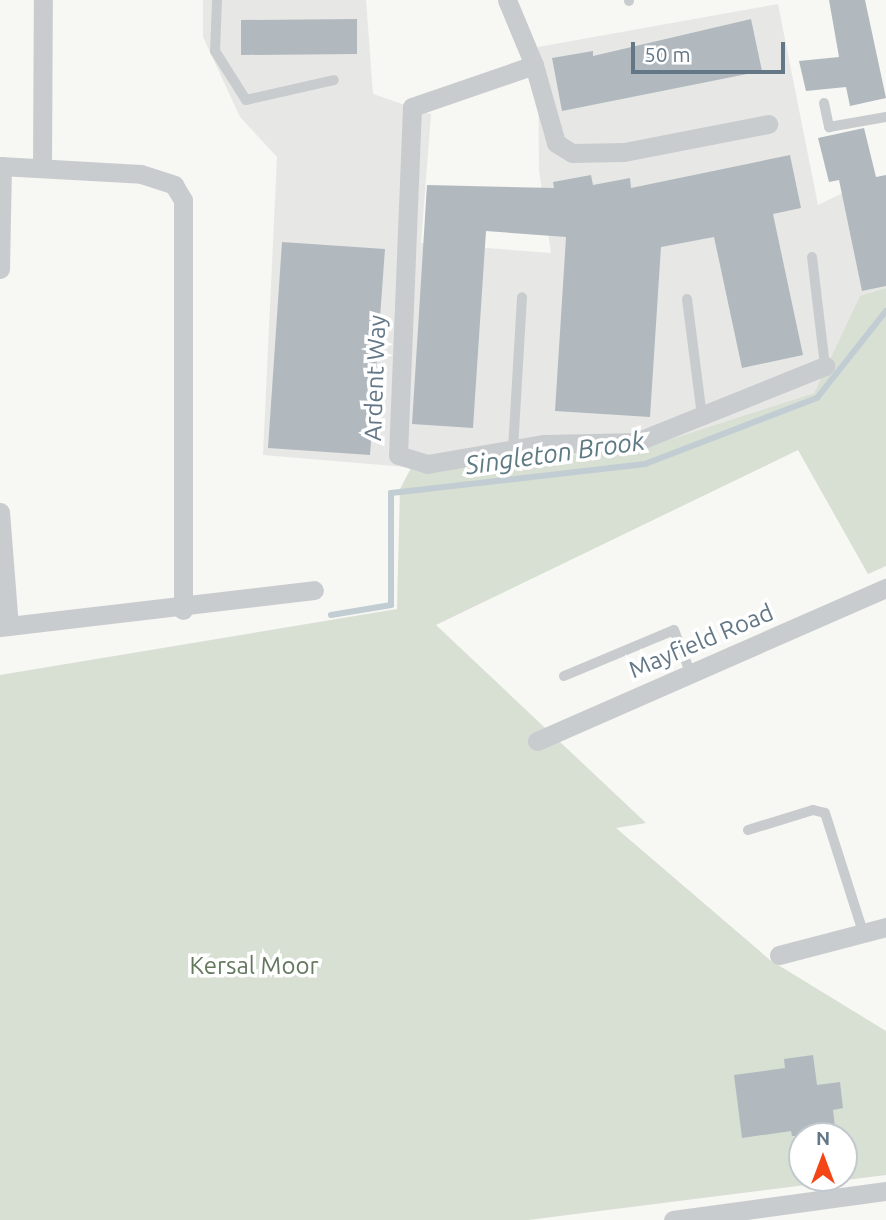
<!DOCTYPE html>
<html>
<head>
<meta charset="utf-8">
<style>
	body { margin:0 }
	#map { position:relative; width:886px; height:1220px; overflow:hidden; background:#f7f7f3; font-family:Ubuntu,sans-serif }
	div>[style] { position:absolute }
	.built>* { inset:0; background:#e7e8e6 }
	.green>* { inset:0; background:#d8dfd3 }
	.stream>* { height:6px; margin:-3px; padding:0 3px; transform-origin:3px; border-radius:3px; background:#c1cdd2 }
	.building>* { inset:0; background:#b1b9be }
	.lane>* { height:10px; margin:-5px; padding:0 5px; transform-origin:5px; border-radius:5px; background:#c9cccf }
	.street>* { height:19px; margin:-9.5px; padding:0 9.5px; transform-origin:9.5px; border-radius:9.5px; background:#c9cccf }
	span { translate:-50% -50%; white-space:nowrap; text-align:center; line-height:1.15; -webkit-text-stroke:7px #fff; paint-order:stroke }
	.street-label { font-size:24px; color:#637787 }
	.park-label { font-size:24px; color:#64785e }
	.water-label { font-size:26px; color:#5e7a83; font-style:italic }
	.north { position:absolute; left:788px; top:1122px; width:70px; height:70px; box-sizing:border-box; background:#fff; border:2px solid #c1c9cf; border-radius:50%; rotate:0deg; font-size:19px; font-weight:700; line-height:28px; text-align:center; color:#637787 }
	.north::after { content:''; display:block; margin:auto; width:24px; height:32px; background:#f34516; clip-path:polygon(50% 0,100% 100%,50% 72%,0 100%) }
	.scale { position:absolute; left:631px; top:42px; width:154px; height:32px; box-sizing:border-box; border:4px solid #637787; border-top:0; padding-left:9px; font-size:21px; line-height:24px; white-space:nowrap; color:#637787; -webkit-text-stroke:5px #fff; paint-order:stroke }
</style>
</head>
<body>
<div id="map">
	<div class="built">
		<div style="clip-path:polygon(203px 0,366px 0,373px 94px,431px 114px,421px 243px,551px 253px,539px 170px,538px 47px,778px 4px,818px 205px,853px 188px,886px 226px,886px 288px,860px 297px,814px 393px,640px 449px,418px 468px,263px 455px,277px 157px,240px 117px,203px 37px)"></div>
	</div>
	<div class="green">
		<div style="clip-path:polygon(evenodd,886px 288px,886px 566px,868px 574px,798px 450px,436px 625px,646px 823px,616px 828px,770px 960px,886px 1031px,886px 1175px,528px 1220px,0 1220px,0 675px,397px 609px,400px 489px,411px 468px,640px 449px,814px 393px,860px 296px,886px 288px,802px 1136px,844px 1136px,844px 1178px,802px 1178px,802px 1136px)"></div>
	</div>
	<div class="stream">
		<div style="left:331px;top:615px;width:61px;rotate:-9.5deg"></div>
		<div style="left:391px;top:605px;width:112px;rotate:-90deg"></div>
		<div style="left:391px;top:493px;width:256px;rotate:-6.5deg"></div>
		<div style="left:645px;top:464px;width:184px;rotate:-21deg"></div>
		<div style="left:817px;top:398px;width:111px;rotate:-51.6deg"></div>
	</div>
	<div class="building">
		<div style="clip-path:polygon(829px 0,865px 0,886px 98px,850px 106px,846px 87px,806px 91px,799px 61px,839px 57px)"></div>
		<div style="clip-path:polygon(357px 19px,357px 54px,241px 55px,241px 20px)"></div>
		<div style="clip-path:polygon(751px 19px,762px 71px,562px 111px,552px 58px,593px 51px,593px 56px)"></div>
		<div style="clip-path:polygon(864px 128px,876px 177px,886px 175px,886px 286px,862px 291px,839px 180px,829px 182px,818px 138px)"></div>
		<div style="clip-path:polygon(790px 155px,801px 208px,773px 214px,803px 355px,742px 368px,714px 237px,661px 247px,650px 417px,555px 411px,566px 237px,486px 231px,473px 428px,412px 424px,427px 185px,554px 188px,553px 182px,591px 175px,593px 185px,630px 178px,631px 188px)"></div>
		<div style="clip-path:polygon(282px 242px,385px 249px,370px 455px,268px 448px)"></div>
		<div style="clip-path:polygon(813px 1055px,817px 1085px,840px 1082px,843px 1108px,833px 1110px,835px 1127px,821px 1129px,822px 1136px,792px 1136px,791px 1131px,742px 1138px,734px 1075px,785px 1068px,784px 1059px)"></div>
	</div>
	<div class="lane">
		<div style="left:217px;top:0;width:51px;rotate:92.2deg"></div>
		<div style="left:215px;top:51px;width:58px;rotate:57.7deg"></div>
		<div style="left:246px;top:100px;width:90px;rotate:-12.8deg"></div>
		<div style="left:629px;top:0;width:1px;rotate:90deg"></div>
		<div style="left:824px;top:103px;width:25px;rotate:78deg"></div>
		<div style="left:829px;top:127px;width:58px;rotate:-10deg"></div>
		<div style="left:812px;top:257px;width:110px;rotate:83.2deg"></div>
		<div style="left:687px;top:299px;width:118px;rotate:82.7deg"></div>
		<div style="left:513px;top:449px;width:152px;rotate:-86.6deg"></div>
		<div style="left:564px;top:676px;width:119px;rotate:-22.7deg"></div>
		<div style="left:674px;top:630px;width:45px;rotate:69.1deg"></div>
		<div style="left:748px;top:830px;width:68px;rotate:-17.1deg"></div>
		<div style="left:813px;top:810px;width:12px;rotate:14deg"></div>
		<div style="left:825px;top:813px;width:125px;rotate:72.3deg"></div>
	</div>
	<div class="street">
		<div style="left:507px;top:0;width:70px;rotate:67.4deg"></div>
		<div style="left:534px;top:65px;width:81px;rotate:74.2deg"></div>
		<div style="left:556px;top:143px;width:19px;rotate:32deg"></div>
		<div style="left:572px;top:153px;width:52px;rotate:-1.1deg"></div>
		<div style="left:624px;top:152px;width:147px;rotate:-11deg"></div>
		<div style="left:534px;top:65px;width:129px;rotate:161deg"></div>
		<div style="left:412px;top:107px;width:348px;rotate:92.3deg"></div>
		<div style="left:398px;top:455px;width:30px;rotate:17deg"></div>
		<div style="left:427px;top:464px;width:119px;rotate:-9.7deg"></div>
		<div style="left:544px;top:444px;width:92px;rotate:-1.2deg"></div>
		<div style="left:636px;top:442px;width:204px;rotate:-21.9deg"></div>
		<div style="left:0;top:166px;width:141px;rotate:3.2deg"></div>
		<div style="left:141px;top:174px;width:35px;rotate:18deg"></div>
		<div style="left:174px;top:185px;width:17px;rotate:59deg"></div>
		<div style="left:183px;top:200px;width:410px;rotate:90deg"></div>
		<div style="left:42px;top:167px;width:167px;rotate:-89.7deg"></div>
		<div style="left:0;top:269px;width:103px;rotate:-88.9deg"></div>
		<div style="left:0;top:512px;width:114px;rotate:85.5deg"></div>
		<div style="left:0;top:627px;width:316px;rotate:-6.7deg"></div>
		<div style="left:537px;top:741px;width:381px;rotate:-23.7deg"></div>
		<div style="left:779px;top:955px;width:111px;rotate:-14.7deg"></div>
		<div style="left:673px;top:1220px;width:215px;rotate:-7.8deg"></div>
	</div>
	<div class="street-label">
		<span style="left:375px;top:378px;rotate:-88deg">Ardent Way</span>
		<span style="left:701px;top:641px;rotate:-23deg">Mayfield Road</span>
	</div>
	<div class="park-label">
		<span style="left:254px;top:966px">Kersal Moor</span>
	</div>
	<div class="water-label">
		<span style="left:555px;top:453px;rotate:-8deg">Singleton Brook</span>
	</div>
	<div class="north">N</div>
	<div class="scale">50 m</div>
</div>
</body>
</html>
